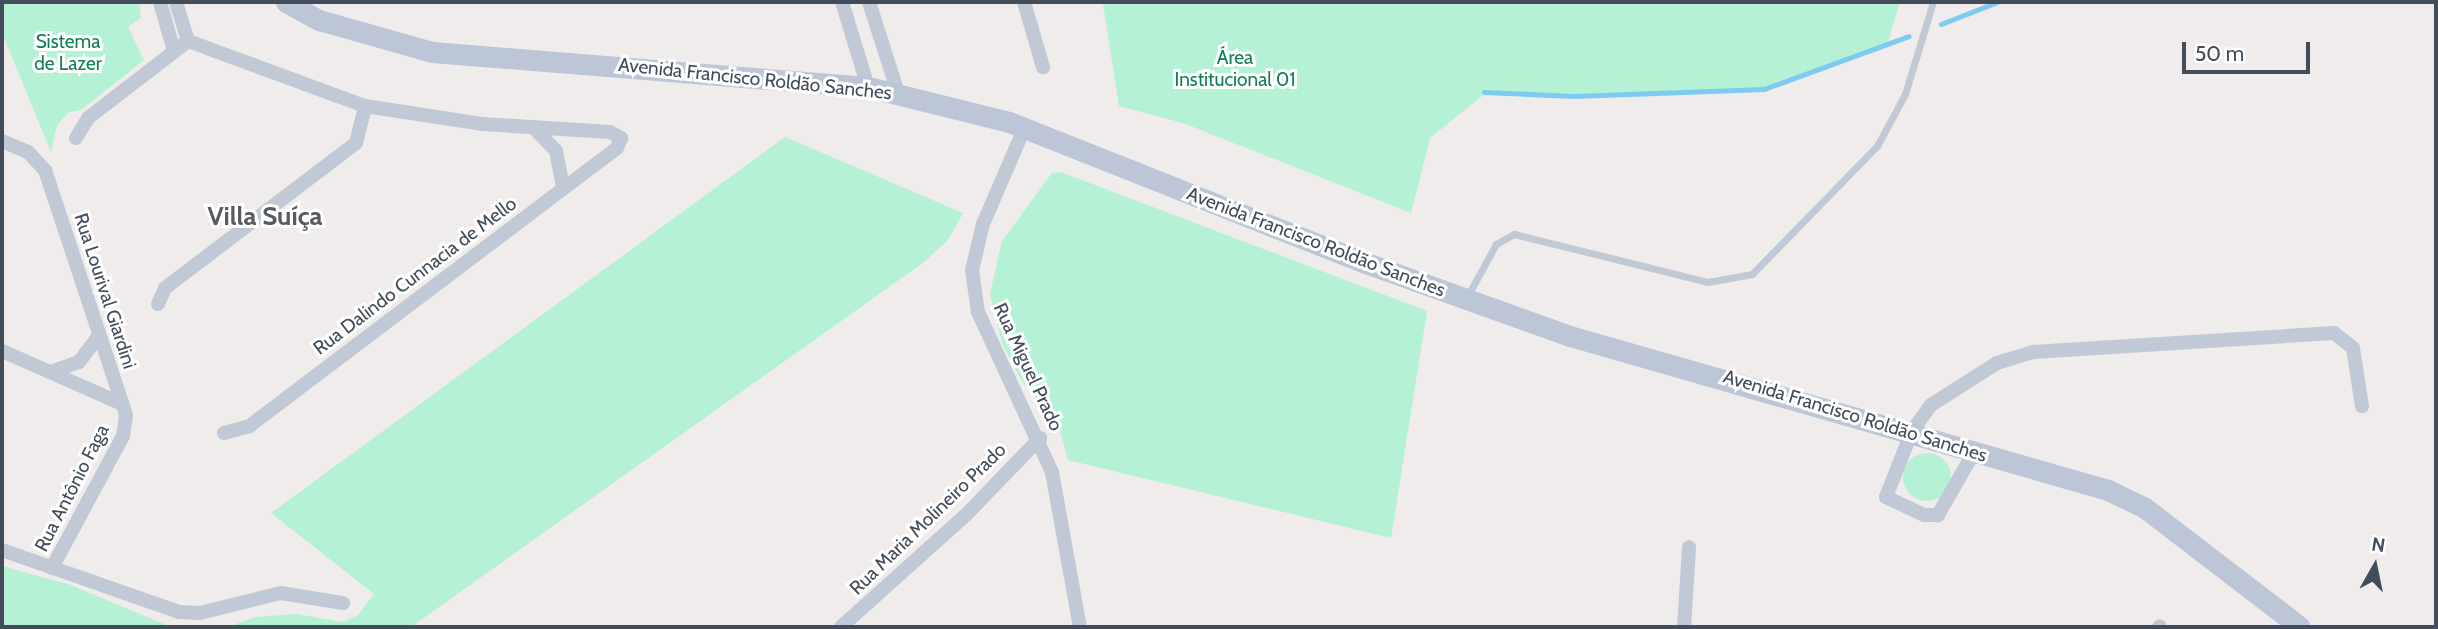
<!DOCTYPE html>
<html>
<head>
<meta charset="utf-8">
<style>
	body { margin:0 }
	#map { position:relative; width:2438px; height:629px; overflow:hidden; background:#efeceb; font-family:Cabin,sans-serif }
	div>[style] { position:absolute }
	.green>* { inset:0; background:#b5f1d4 }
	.round { border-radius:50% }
	.stream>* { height:5px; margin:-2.5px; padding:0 2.5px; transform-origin:2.5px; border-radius:2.5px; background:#7ecbf2 }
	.lane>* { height:7px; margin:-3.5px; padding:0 3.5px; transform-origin:3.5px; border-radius:3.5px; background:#c0c9d5 }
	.street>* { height:14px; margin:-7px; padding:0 7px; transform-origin:7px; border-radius:7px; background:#c0c9d5 }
	.secondary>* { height:21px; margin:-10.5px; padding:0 10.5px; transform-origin:10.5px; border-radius:10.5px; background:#bcc6d7 }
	span { translate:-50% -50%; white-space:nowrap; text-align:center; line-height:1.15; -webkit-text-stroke:6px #fff; paint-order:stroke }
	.park-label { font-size:19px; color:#107f55 }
	.street-label { font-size:19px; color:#434c5a }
	.district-label { font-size:26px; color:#585b61; font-weight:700 }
	.frame { position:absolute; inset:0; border:4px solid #434c5a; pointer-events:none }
	.north { position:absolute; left:2340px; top:531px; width:70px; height:70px; -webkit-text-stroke:5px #fff; paint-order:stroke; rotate:9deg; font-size:19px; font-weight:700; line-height:28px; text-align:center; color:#434c5a }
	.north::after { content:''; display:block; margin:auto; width:24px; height:32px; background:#434c5a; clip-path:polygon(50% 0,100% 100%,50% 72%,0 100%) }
	.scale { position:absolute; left:2182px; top:42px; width:128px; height:32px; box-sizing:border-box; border:4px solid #434c5a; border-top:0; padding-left:9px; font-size:21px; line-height:24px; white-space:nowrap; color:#434c5a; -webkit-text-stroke:5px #fff; paint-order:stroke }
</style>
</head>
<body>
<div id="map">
	<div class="green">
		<div style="clip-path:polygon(2px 2px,139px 2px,141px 18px,128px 27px,144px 60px,81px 110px,69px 112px,57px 125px,51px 152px,2px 33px)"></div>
		<div style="clip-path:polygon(1114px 2px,1650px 3px,1900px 2px,1887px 45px,1764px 89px,1574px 96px,1487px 92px,1430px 138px,1411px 213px,1183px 123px,1119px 106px,1103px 4px)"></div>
		<div style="clip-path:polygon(785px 137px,963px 213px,948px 240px,924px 262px,411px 627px,228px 627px,255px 617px,296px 614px,343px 622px,358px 615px,374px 594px,271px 513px)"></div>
		<div style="clip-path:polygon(1061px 172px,1427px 311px,1391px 538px,1068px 460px,1058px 423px,1022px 381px,1002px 343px,990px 294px,1002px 241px,1052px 173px)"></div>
		<div class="round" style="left:1903px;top:453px;width:48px;height:48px"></div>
		<div style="clip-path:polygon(2px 566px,71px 585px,171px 627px,2px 627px)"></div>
	</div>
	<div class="stream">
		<div style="left:1941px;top:24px;width:60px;rotate:-21.4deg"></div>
		<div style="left:1484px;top:92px;width:90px;rotate:2.5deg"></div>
		<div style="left:1574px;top:96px;width:190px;rotate:-2.1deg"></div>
		<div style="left:1764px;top:89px;width:154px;rotate:-20.1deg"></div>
	</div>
	<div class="lane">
		<div style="left:1468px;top:295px;width:58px;rotate:-61.2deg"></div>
		<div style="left:1496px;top:244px;width:21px;rotate:-29deg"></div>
		<div style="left:1514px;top:234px;width:200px;rotate:13.9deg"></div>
		<div style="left:1708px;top:282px;width:45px;rotate:-10.3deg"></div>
		<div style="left:1752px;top:274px;width:179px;rotate:-45.7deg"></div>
		<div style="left:1877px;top:146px;width:59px;rotate:-61.7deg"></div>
		<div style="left:1905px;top:94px;width:96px;rotate:-73.1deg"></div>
	</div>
	<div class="street">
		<div style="left:160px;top:2px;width:51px;rotate:74.1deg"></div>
		<div style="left:176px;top:2px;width:41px;rotate:72.9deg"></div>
		<div style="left:188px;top:41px;width:189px;rotate:20.2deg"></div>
		<div style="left:365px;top:106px;width:118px;rotate:8.7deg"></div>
		<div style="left:482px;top:124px;width:128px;rotate:3.6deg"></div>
		<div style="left:610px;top:132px;width:13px;rotate:29deg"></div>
		<div style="left:621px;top:138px;width:11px;rotate:112deg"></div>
		<div style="left:617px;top:148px;width:460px;rotate:142.9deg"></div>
		<div style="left:250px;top:426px;width:27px;rotate:165deg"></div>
		<div style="left:842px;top:2px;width:89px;rotate:73deg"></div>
		<div style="left:869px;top:2px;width:96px;rotate:72.3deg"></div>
		<div style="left:1024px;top:2px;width:68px;rotate:73.7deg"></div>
		<div style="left:534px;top:128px;width:32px;rotate:46deg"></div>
		<div style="left:556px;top:151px;width:38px;rotate:79deg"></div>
		<div style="left:1024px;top:129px;width:103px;rotate:113.3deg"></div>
		<div style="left:983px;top:224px;width:47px;rotate:103.4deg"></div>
		<div style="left:972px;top:270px;width:42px;rotate:81.9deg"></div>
		<div style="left:978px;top:312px;width:176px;rotate:65.2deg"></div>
		<div style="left:1052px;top:472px;width:158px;rotate:79.8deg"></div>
		<div style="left:76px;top:138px;width:23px;rotate:-59deg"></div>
		<div style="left:88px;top:118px;width:126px;rotate:-37.6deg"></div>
		<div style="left:2px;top:141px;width:28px;rotate:23deg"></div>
		<div style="left:28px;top:152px;width:25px;rotate:47deg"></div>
		<div style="left:45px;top:170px;width:258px;rotate:71.7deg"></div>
		<div style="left:126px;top:415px;width:21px;rotate:98deg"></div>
		<div style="left:123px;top:436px;width:150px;rotate:118.3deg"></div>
		<div style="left:158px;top:304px;width:17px;rotate:-66deg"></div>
		<div style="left:165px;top:288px;width:240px;rotate:-37.2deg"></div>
		<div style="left:356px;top:143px;width:38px;rotate:-76deg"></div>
		<div style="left:2px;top:351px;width:131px;rotate:23.8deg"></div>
		<div style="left:50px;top:372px;width:31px;rotate:-19deg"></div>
		<div style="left:79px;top:362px;width:34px;rotate:-53deg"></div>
		<div style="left:1974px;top:452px;width:73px;rotate:119.7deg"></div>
		<div style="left:1938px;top:515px;width:14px;rotate:180deg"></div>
		<div style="left:1924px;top:515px;width:42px;rotate:-154.7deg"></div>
		<div style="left:1886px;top:497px;width:71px;rotate:-68.5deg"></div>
		<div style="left:1912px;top:431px;width:32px;rotate:-54deg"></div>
		<div style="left:1931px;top:405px;width:78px;rotate:-32.5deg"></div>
		<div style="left:1997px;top:363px;width:38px;rotate:-17deg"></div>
		<div style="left:2033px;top:352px;width:302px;rotate:-3.6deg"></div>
		<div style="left:2334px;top:333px;width:24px;rotate:38deg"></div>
		<div style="left:2353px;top:348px;width:59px;rotate:81.2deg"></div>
		<div style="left:2px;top:550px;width:188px;rotate:19.3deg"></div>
		<div style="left:179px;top:612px;width:21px;rotate:3deg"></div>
		<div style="left:200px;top:613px;width:83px;rotate:-13.9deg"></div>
		<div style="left:281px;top:593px;width:63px;rotate:9.2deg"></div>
		<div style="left:841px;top:627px;width:168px;rotate:-41.9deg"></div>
		<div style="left:966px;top:515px;width:107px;rotate:-46.1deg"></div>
		<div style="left:1684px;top:627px;width:80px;rotate:-86.4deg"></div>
		<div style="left:2159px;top:627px;width:1px;rotate:-45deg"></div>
	</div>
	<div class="secondary">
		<div style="left:286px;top:2px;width:38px;rotate:29deg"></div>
		<div style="left:319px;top:20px;width:117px;rotate:15.8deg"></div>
		<div style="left:432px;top:52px;width:437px;rotate:4.6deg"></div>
		<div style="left:868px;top:87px;width:145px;rotate:13.9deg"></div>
		<div style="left:1009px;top:122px;width:384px;rotate:21.6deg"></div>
		<div style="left:1366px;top:263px;width:217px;rotate:19.7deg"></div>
		<div style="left:1570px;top:336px;width:560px;rotate:15.97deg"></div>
		<div style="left:2108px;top:490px;width:41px;rotate:25.9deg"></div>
		<div style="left:2145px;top:508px;width:195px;rotate:37.5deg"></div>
	</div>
	<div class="park-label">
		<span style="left:68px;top:53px">Sistema<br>de Lazer</span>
		<span style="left:1235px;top:69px">Área<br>Institucional 01</span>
	</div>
	<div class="street-label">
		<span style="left:755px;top:79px;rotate:6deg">Avenida Francisco Roldão Sanches</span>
		<span style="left:1316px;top:242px;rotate:21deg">Avenida Francisco Roldão Sanches</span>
		<span style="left:415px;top:276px;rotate:-37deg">Rua Dalindo Cunnacia de Mello</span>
		<span style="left:105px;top:291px;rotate:72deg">Rua Lourival Giardini</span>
		<span style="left:1028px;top:367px;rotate:65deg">Rua Miguel Prado</span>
		<span style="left:1855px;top:416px;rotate:17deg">Avenida Francisco Roldão Sanches</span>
		<span style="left:72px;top:488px;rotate:-63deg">Rua Antônio Faga</span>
		<span style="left:928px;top:519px;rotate:-44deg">Rua Maria Molineiro Prado</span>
	</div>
	<div class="district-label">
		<span style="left:265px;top:217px">Villa Suíça</span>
	</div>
	<div class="frame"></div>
	<div class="north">N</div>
	<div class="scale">50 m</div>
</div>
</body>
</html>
